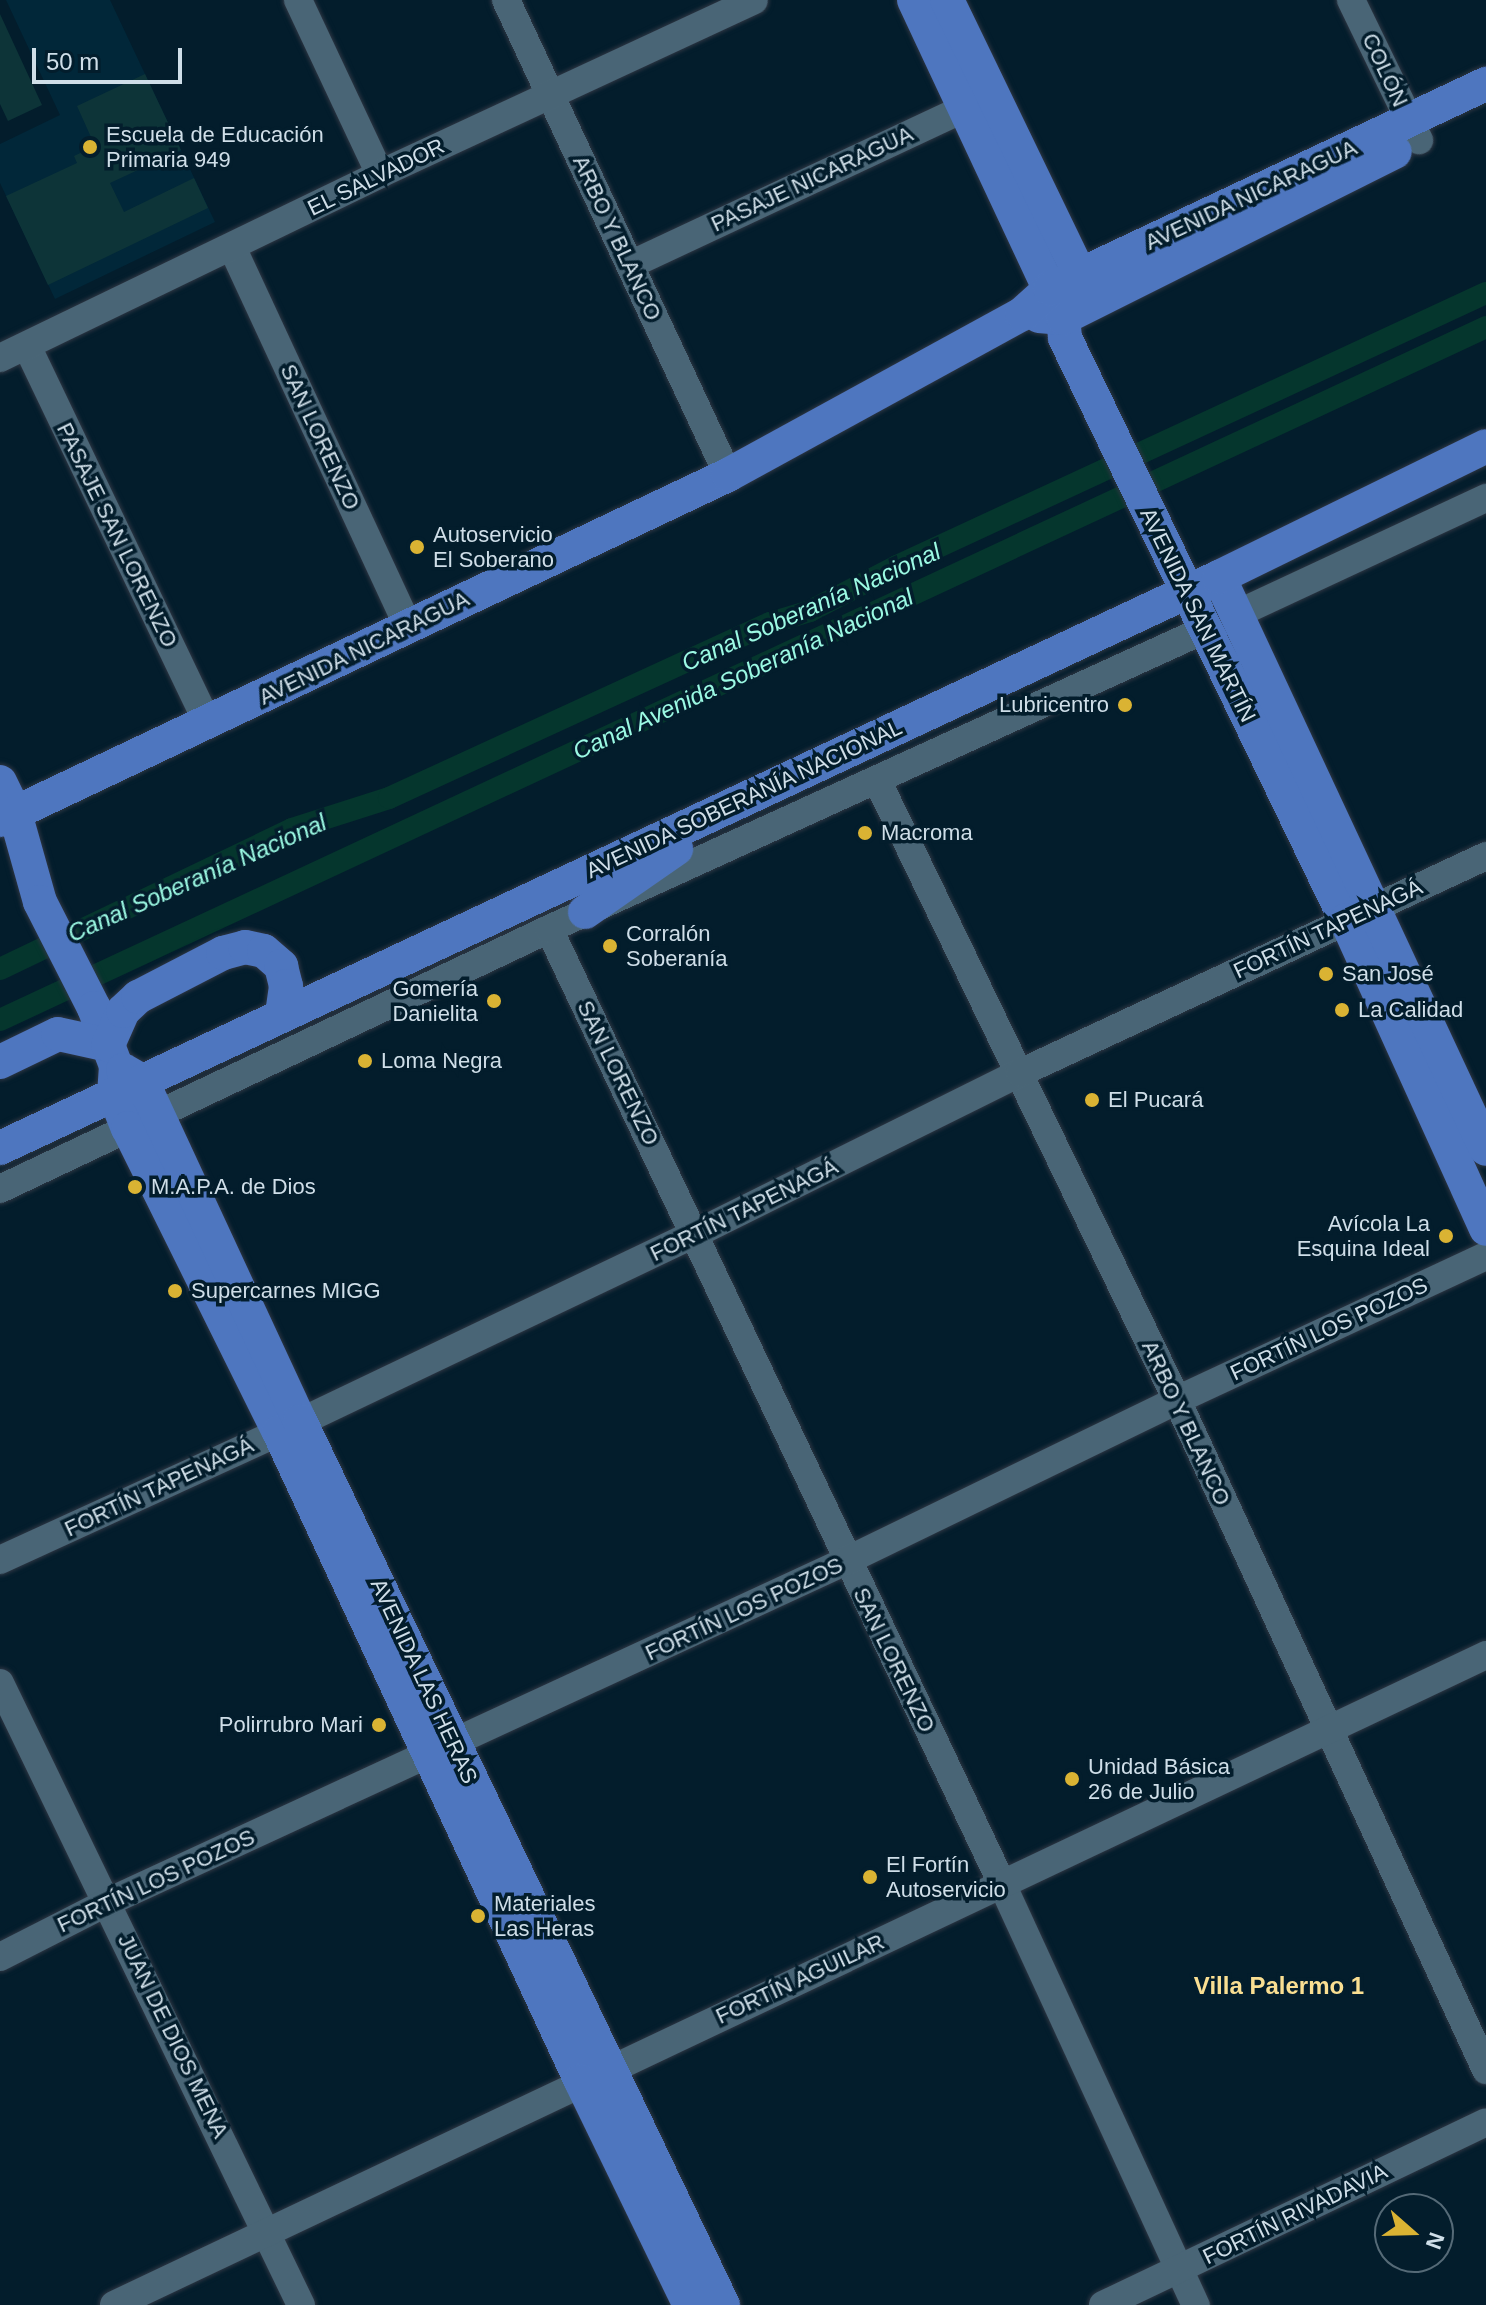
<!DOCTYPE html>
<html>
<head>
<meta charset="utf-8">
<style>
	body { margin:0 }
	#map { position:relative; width:1486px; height:2305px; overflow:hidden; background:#031d2c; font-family:Helvetica,sans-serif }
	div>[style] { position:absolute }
	.built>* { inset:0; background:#012739 }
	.canal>* { height:22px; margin:-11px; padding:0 11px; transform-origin:11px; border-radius:11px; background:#05362d }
	.building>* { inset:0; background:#0d3438 }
	.roads { filter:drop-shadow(0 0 2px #2e3643) drop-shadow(0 0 2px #2e3643) }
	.minor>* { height:28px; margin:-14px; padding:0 14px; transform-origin:14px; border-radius:14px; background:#496576 }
	.major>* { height:34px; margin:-17px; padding:0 17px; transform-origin:17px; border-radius:17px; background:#4e76bf }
	.dots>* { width:22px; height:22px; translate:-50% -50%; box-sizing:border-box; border:4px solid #031d2c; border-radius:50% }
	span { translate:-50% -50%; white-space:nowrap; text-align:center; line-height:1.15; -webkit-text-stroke:7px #031d2c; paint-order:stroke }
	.street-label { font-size:22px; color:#cfdee8 }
	.poi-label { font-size:22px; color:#cfdee8 }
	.left { translate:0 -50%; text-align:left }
	.right { translate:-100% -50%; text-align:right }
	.water-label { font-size:24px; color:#9bf9e3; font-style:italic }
	.neighbourhood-label { font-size:24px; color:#fadf92; font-weight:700 }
	.north { position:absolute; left:1374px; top:2193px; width:80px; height:80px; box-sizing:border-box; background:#031d2c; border:2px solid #556a77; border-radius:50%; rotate:110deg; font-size:22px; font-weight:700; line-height:32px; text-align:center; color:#cfdee8 }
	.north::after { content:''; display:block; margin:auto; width:28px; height:36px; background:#dab333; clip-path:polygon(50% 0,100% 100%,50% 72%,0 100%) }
	.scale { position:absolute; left:32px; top:48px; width:150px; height:36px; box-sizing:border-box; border:4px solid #cfdee8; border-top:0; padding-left:10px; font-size:24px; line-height:28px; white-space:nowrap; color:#cfdee8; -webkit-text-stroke:6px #031d2c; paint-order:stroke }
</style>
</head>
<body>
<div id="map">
	<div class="built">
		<div style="clip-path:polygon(6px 0,110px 0,215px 222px,55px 299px,0 183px,0 144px,60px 115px)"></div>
	</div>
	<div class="canal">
		<div style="left:0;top:969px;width:324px;rotate:-25.6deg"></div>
		<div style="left:292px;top:829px;width:102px;rotate:-17.7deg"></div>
		<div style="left:389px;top:798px;width:419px;rotate:-24.7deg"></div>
		<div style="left:770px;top:623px;width:42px;rotate:-16.7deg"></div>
		<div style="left:810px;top:611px;width:98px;rotate:-27.3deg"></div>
		<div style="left:897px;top:566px;width:649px;rotate:-24.87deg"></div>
		<div style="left:0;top:1020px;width:1640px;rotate:-25deg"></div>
	</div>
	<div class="building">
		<div style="clip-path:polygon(0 14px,42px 105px,8px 121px,0 104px)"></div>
		<div style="clip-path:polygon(145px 74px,181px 150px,110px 183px,124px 212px,194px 178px,208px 208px,48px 285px,6px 196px,77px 163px,74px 156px,95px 146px,77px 106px)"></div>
	</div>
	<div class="roads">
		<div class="minor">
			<div style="left:298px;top:0;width:192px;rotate:64.8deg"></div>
			<div style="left:506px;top:0;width:524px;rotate:64.95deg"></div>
			<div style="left:1351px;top:0;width:156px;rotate:64.1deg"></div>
			<div style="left:232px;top:247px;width:419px;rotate:65.1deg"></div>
			<div style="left:630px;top:265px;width:390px;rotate:-25.1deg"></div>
			<div style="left:27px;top:346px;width:419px;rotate:64.4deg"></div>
			<div style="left:0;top:358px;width:422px;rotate:-25.8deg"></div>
			<div style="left:380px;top:174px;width:412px;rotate:-24.9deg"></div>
			<div style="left:1237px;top:614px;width:275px;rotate:-25deg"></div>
			<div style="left:877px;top:780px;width:689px;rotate:64.18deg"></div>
			<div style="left:1177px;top:1400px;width:738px;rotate:65.24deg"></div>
			<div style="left:549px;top:929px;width:1057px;rotate:64.62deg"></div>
			<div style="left:1002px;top:1884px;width:464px;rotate:65.3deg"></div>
			<div style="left:0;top:1189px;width:607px;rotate:-25.34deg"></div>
			<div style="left:549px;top:929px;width:722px;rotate:-24.54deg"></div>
			<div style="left:0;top:1560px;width:307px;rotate:-24.6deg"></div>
			<div style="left:279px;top:1432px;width:461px;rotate:-25.5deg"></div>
			<div style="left:695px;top:1234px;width:363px;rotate:-26.4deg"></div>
			<div style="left:1020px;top:1073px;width:514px;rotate:-24.97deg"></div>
			<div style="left:0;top:1683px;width:691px;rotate:64.18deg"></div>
			<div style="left:0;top:1957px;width:121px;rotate:-27deg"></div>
			<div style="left:108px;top:1902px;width:813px;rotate:-24.8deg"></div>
			<div style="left:846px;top:1561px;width:368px;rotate:-25.9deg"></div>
			<div style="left:1177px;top:1400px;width:341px;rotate:-25deg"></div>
			<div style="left:114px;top:2305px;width:1518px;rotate:-25.35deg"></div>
			<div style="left:1103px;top:2305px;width:424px;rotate:-25.5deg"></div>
		</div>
		<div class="major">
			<div style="left:914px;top:0;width:351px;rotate:64.9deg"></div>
			<div style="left:1063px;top:318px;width:20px;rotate:84deg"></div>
			<div style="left:1065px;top:338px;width:646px;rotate:64.23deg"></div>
			<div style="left:1346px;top:920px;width:339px;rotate:65.6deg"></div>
			<div style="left:947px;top:0;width:329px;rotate:64.2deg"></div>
			<div style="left:1039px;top:316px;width:24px;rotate:5deg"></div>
			<div style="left:1063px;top:318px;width:371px;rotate:-26.6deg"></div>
			<div style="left:1219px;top:577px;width:631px;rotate:64.98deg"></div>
			<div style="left:0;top:782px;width:34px;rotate:64deg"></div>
			<div style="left:15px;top:813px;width:92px;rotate:74.3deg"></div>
			<div style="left:40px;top:902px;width:119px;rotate:63deg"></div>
			<div style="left:94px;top:1008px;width:62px;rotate:69.2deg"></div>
			<div style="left:116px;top:1066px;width:28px;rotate:94deg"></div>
			<div style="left:114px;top:1094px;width:37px;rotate:68deg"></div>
			<div style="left:128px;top:1128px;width:339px;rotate:63.6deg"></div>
			<div style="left:279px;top:1432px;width:716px;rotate:65.05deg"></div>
			<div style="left:581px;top:2081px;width:249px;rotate:64.1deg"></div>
			<div style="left:0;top:820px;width:806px;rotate:-25.36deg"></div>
			<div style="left:728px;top:475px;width:335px;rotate:-28.7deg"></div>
			<div style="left:1022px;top:314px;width:38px;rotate:-42deg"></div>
			<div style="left:1050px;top:289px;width:482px;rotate:-25.2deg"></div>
			<div style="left:585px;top:912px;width:111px;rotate:-34.7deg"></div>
			<div style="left:0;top:1062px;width:64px;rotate:-25.8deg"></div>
			<div style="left:58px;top:1034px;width:51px;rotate:12.4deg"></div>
			<div style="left:108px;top:1045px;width:37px;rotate:-66deg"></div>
			<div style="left:123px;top:1011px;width:21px;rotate:-43deg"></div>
			<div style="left:138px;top:997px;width:96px;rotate:-27.4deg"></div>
			<div style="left:223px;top:953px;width:23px;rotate:-15deg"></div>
			<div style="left:245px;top:947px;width:19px;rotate:12deg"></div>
			<div style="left:264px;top:951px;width:23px;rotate:41deg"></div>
			<div style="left:281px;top:966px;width:21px;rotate:76deg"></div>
			<div style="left:286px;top:986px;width:30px;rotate:98deg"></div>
			<div style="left:123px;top:1070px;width:22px;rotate:30deg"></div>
			<div style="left:142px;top:1081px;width:375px;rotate:65.1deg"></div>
			<div style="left:300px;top:1421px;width:980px;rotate:64.43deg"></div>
			<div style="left:0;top:1148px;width:1346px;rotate:-25.1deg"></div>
			<div style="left:1219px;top:577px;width:297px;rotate:-26.1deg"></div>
		</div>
	</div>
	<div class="dots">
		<div style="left:90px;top:147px;background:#dab333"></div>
		<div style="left:417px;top:547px;background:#dab333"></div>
		<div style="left:1125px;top:705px;background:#dab333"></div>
		<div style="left:865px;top:833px;background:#dab333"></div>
		<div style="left:610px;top:946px;background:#dab333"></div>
		<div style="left:1326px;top:974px;background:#dab333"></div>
		<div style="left:494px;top:1001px;background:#dab333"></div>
		<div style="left:1342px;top:1010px;background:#dab333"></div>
		<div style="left:365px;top:1061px;background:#dab333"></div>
		<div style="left:1092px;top:1100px;background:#dab333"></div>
		<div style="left:135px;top:1187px;background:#dab333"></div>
		<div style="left:1446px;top:1236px;background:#dab333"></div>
		<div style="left:175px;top:1291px;background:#dab333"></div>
		<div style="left:379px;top:1725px;background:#dab333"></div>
		<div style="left:1072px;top:1779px;background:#dab333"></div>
		<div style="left:870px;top:1877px;background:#dab333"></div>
		<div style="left:478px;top:1916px;background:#dab333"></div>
	</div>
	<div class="street-label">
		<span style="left:1385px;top:70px;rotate:65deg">COLÓN</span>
		<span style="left:376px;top:177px;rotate:-26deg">EL SALVADOR</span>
		<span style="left:812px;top:179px;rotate:-25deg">PASAJE NICARAGUA</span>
		<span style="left:1251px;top:195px;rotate:-25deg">AVENIDA NICARAGUA</span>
		<span style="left:617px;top:238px;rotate:65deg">ARBO Y BLANCO</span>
		<span style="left:320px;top:437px;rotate:65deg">SAN LORENZO</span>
		<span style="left:117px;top:535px;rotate:64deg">PASAJE SAN LORENZO</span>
		<span style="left:1198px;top:615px;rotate:64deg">AVENIDA SAN MARTÍN</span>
		<span style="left:364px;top:648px;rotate:-26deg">AVENIDA NICARAGUA</span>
		<span style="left:744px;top:799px;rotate:-25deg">AVENIDA SOBERANÍA NACIONAL</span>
		<span style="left:1328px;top:929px;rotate:-25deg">FORTÍN TAPENAGÁ</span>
		<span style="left:618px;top:1073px;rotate:64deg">SAN LORENZO</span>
		<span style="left:744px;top:1210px;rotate:-26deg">FORTÍN TAPENAGÁ</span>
		<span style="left:1329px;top:1329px;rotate:-25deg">FORTÍN LOS POZOS</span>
		<span style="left:1186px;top:1423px;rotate:65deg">ARBO Y BLANCO</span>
		<span style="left:159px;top:1487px;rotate:-25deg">FORTÍN TAPENAGÁ</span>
		<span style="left:744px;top:1609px;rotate:-25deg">FORTÍN LOS POZOS</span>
		<span style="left:894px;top:1660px;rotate:64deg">SAN LORENZO</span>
		<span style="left:424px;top:1681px;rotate:65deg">AVENIDA LAS HERAS</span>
		<span style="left:156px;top:1881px;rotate:-25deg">FORTÍN LOS POZOS</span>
		<span style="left:800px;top:1979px;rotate:-25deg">FORTÍN AGUILAR</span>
		<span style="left:173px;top:2036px;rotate:64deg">JUAN DE DIOS MENA</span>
		<span style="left:1295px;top:2214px;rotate:-26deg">FORTÍN RIVADAVIA</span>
	</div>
	<div class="poi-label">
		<span class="left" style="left:106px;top:147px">Escuela de Educación<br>Primaria 949</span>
		<span class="left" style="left:433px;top:547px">Autoservicio<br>El Soberano</span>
		<span class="right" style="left:1109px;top:705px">Lubricentro</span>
		<span class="left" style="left:881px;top:833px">Macroma</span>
		<span class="left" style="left:626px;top:946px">Corralón<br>Soberanía</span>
		<span class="left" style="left:1342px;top:974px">San José</span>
		<span class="right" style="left:478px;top:1001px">Gomería<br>Danielita</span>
		<span class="left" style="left:1358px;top:1010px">La Calidad</span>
		<span class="left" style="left:381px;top:1061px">Loma Negra</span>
		<span class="left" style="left:1108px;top:1100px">El Pucará</span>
		<span class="left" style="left:151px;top:1187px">M.A.P.A. de Dios</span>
		<span class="right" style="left:1430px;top:1236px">Avícola La<br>Esquina Ideal</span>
		<span class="left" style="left:191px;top:1291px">Supercarnes MIGG</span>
		<span class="right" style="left:363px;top:1725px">Polirrubro Mari</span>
		<span class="left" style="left:1088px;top:1779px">Unidad Básica<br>26 de Julio</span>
		<span class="left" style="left:886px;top:1877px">El Fortín<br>Autoservicio</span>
		<span class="left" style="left:494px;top:1916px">Materiales<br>Las Heras</span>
	</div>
	<div class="water-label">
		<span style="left:811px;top:607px;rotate:-24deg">Canal Soberanía Nacional</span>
		<span style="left:743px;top:674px;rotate:-25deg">Canal Avenida Soberanía Nacional</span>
		<span style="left:197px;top:878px;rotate:-24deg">Canal Soberanía Nacional</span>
	</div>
	<div class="neighbourhood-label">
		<span style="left:1279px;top:1986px">Villa Palermo 1</span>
	</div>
	<div class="north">N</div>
	<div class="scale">50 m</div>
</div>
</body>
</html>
